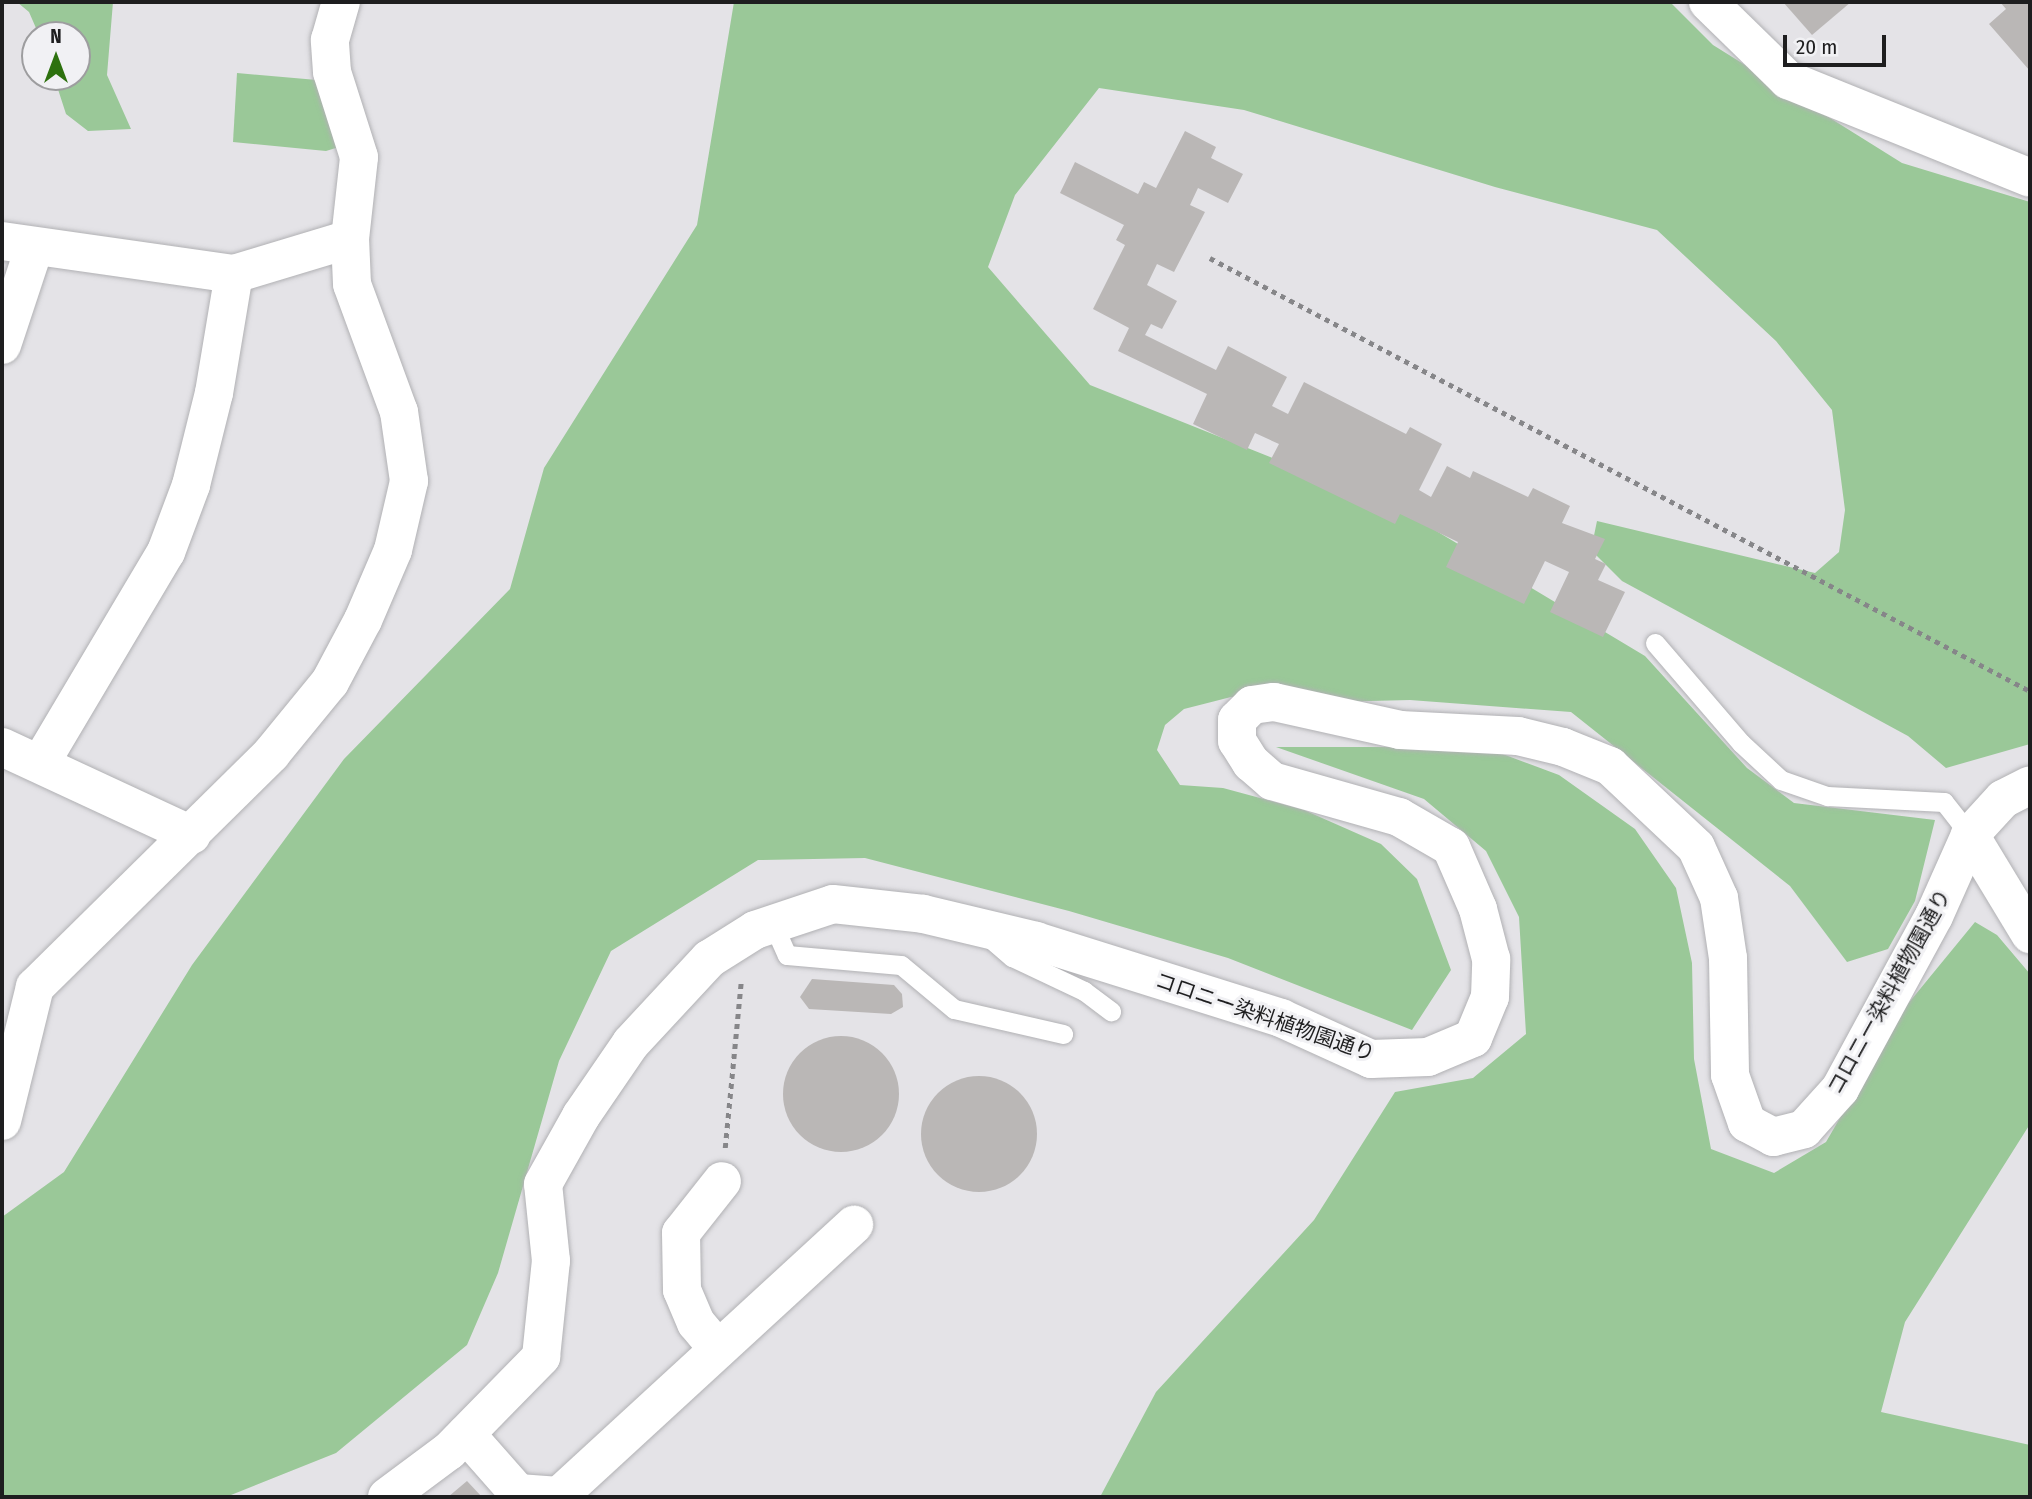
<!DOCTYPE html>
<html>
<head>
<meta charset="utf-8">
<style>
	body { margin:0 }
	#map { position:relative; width:2032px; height:1499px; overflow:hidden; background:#e4e3e7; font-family:"Fira Sans Condensed","Noto Sans JP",sans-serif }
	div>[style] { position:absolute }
	.green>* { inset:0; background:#9ac898 }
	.building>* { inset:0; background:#bab7b6 }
	.round { border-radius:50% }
	.path>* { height:4.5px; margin-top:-2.25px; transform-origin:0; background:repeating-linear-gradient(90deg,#868689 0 5px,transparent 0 10px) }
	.roads { filter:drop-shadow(0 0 2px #b1b1b4) drop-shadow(0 0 2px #b1b1b4) }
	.service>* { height:19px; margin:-9.5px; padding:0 9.5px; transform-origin:9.5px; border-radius:9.5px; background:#fff }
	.minor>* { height:38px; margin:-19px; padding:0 19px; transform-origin:19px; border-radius:19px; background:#fff }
	.tertiary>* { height:38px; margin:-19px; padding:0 19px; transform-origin:19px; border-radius:19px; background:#fff }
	span { translate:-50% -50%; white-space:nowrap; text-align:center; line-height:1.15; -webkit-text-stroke:6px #f1f1f4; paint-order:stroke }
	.street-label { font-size:21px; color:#1e1e1f }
	.frame { position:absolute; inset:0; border:4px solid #1e1e1f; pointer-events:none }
	.north { position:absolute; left:21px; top:21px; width:70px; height:70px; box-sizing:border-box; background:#f1f1f4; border:2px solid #9d9d9f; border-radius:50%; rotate:0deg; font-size:19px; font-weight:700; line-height:28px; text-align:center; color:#1e1e1f }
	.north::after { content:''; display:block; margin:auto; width:24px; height:32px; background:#2d710e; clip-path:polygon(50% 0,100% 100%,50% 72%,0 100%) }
	.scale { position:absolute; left:1783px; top:35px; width:103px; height:32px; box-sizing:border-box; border:4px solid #1e1e1f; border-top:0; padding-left:9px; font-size:21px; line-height:24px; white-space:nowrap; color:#1e1e1f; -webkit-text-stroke:5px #f1f1f4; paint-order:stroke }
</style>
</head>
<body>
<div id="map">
	<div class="green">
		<div style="clip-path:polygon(17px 2px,113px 2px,107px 75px,131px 129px,88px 131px,66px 114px,54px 77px,77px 77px,77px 35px,39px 35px,29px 12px)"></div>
		<div style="clip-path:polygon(734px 2px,1670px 2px,1713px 45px,1902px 163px,2030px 202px,2030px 744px,1946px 768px,1908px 736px,1622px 581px,1591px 550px,1597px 521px,1815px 573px,1839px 552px,1845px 510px,1832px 410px,1776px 341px,1657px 230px,1495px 187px,1244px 110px,1099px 88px,1015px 195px,988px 267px,1090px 385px,1398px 508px,1645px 656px,1747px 768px,1794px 803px,1935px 820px,1915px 901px,1888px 949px,1847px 962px,1790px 886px,1571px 712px,1410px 700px,1287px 703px,1231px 697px,1184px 709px,1165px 725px,1157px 750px,1180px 785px,1223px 788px,1304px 810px,1381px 844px,1417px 879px,1451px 970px,1412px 1030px,1228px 958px,1069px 911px,865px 858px,758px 860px,611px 951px,559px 1061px,498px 1273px,467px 1345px,336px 1453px,226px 1497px,2px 1497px,2px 1217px,64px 1172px,192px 965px,344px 759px,510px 589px,544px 468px,697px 225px)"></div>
		<div style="clip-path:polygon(237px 73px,317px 80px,339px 147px,326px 151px,233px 142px)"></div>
		<div style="clip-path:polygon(1276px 747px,1484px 747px,1559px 775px,1635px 829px,1676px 888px,1692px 963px,1694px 1059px,1711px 1149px,1774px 1173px,1826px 1142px,1902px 1011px,1975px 922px,1997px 935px,2030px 974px,2030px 1124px,1905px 1322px,1881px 1412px,2030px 1445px,2030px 1497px,1100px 1497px,1156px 1392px,1314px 1220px,1395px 1092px,1473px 1078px,1526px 1034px,1519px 917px,1486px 851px,1424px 799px)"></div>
	</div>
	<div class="building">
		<div style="clip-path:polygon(1783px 2px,1851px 2px,1812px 35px)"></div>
		<div style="clip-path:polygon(2000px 2px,2030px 2px,2030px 71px,1989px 24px,2006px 9px)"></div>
		<div style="clip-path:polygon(1185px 131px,1216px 147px,1211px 158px,1243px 174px,1228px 203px,1198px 188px,1190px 205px,1205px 212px,1174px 272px,1157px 264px,1147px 285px,1177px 301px,1162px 329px,1151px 324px,1145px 335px,1216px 370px,1228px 346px,1287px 377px,1272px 406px,1288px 414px,1304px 382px,1406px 434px,1410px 427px,1442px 444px,1419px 490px,1431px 497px,1447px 466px,1470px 478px,1473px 471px,1528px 497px,1533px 488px,1570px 506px,1562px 523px,1605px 539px,1595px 559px,1606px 564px,1598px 580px,1625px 592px,1603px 637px,1550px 612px,1569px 572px,1545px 561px,1524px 604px,1446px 567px,1458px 542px,1400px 514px,1395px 524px,1269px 463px,1279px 444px,1255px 433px,1247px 450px,1193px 424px,1207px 394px,1118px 351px,1129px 328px,1093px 309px,1125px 245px,1116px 240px,1124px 225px,1060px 193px,1075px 162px,1138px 194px,1144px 182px,1156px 188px)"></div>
		<div style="clip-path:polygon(812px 979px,894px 985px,902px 994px,903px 1007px,891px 1014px,809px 1009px,800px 997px)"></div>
		<div class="round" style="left:783px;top:1036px;width:116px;height:116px"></div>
		<div class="round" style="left:921px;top:1076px;width:116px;height:116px"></div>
		<div style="clip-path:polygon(467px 1481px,482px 1497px,448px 1497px)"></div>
	</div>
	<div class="path">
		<div style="left:1210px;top:258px;width:927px;rotate:27.84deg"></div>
		<div style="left:725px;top:1148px;width:167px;rotate:-84.5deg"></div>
	</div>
	<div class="roads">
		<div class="service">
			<div style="left:1655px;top:643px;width:132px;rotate:49.3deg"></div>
			<div style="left:1741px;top:743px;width:54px;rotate:42.8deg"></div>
			<div style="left:1781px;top:780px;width:49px;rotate:19.2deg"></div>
			<div style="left:1827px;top:796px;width:117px;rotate:2.9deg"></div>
			<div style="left:1944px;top:802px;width:42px;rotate:51.8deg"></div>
			<div style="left:773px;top:924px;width:34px;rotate:66deg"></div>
			<div style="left:787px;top:955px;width:114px;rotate:5deg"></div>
			<div style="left:901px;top:965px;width:69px;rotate:39.7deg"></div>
			<div style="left:954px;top:1009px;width:112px;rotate:12.9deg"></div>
			<div style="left:991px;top:939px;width:28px;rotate:41deg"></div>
			<div style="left:1012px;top:957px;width:80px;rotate:25.3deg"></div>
			<div style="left:1084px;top:991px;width:34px;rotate:37deg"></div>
		</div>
		<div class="minor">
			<div style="left:1708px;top:2px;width:112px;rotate:44.3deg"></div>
			<div style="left:1788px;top:80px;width:261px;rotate:22deg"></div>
			<div style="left:2px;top:241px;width:234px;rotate:8.1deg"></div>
			<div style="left:234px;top:274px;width:121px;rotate:-16.8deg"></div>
			<div style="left:2px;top:345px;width:102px;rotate:-71.7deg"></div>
			<div style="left:2px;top:747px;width:209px;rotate:24.9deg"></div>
			<div style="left:40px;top:764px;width:247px;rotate:-59.3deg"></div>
			<div style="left:166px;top:552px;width:72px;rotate:-69.5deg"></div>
			<div style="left:191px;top:485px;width:95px;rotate:-76deg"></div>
			<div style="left:214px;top:393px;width:121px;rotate:-80.5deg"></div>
			<div style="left:2px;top:1121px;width:138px;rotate:-76.2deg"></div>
			<div style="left:35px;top:987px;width:332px;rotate:-44.6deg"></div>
			<div style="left:271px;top:754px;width:93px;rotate:-50.7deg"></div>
			<div style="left:330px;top:682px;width:70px;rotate:-62deg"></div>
			<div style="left:363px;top:620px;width:76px;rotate:-66.8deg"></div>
			<div style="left:393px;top:550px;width:71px;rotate:-76.9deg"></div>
			<div style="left:409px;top:481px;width:70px;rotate:-98.2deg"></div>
			<div style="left:399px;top:412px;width:136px;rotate:-110.2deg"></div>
			<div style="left:352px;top:284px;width:45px;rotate:-92.5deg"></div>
			<div style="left:350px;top:239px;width:82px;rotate:-83.7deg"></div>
			<div style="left:359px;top:157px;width:89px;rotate:-107.6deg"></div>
			<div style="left:332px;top:72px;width:32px;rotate:-94deg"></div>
			<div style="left:330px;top:40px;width:40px;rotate:-74deg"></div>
			<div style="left:718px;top:1349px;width:34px;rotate:-130deg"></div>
			<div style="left:696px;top:1323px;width:36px;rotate:-113deg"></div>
			<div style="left:682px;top:1290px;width:57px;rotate:-91deg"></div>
			<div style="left:681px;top:1233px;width:66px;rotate:-51.7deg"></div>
			<div style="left:466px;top:1434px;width:79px;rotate:48.6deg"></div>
			<div style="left:518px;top:1493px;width:41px;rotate:4.2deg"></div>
			<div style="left:559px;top:1496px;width:401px;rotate:-42.6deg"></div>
		</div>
		<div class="tertiary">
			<div style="left:1970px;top:835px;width:116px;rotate:58.8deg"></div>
			<div style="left:387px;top:1497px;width:77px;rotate:-36.6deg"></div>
			<div style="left:449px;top:1451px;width:132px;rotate:-45.6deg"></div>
			<div style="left:541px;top:1357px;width:97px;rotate:-84.1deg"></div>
			<div style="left:551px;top:1261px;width:77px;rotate:-95.9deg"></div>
			<div style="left:543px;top:1184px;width:78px;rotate:-60.8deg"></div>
			<div style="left:581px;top:1116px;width:88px;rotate:-55.6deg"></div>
			<div style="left:631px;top:1043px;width:115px;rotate:-47.1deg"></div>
			<div style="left:709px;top:959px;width:54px;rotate:-32.2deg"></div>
			<div style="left:755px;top:930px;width:82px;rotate:-18.4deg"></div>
			<div style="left:833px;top:904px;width:91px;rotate:6.3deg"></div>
			<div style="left:923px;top:914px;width:116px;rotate:13.4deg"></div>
			<div style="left:1036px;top:941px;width:257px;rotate:17.4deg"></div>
			<div style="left:1281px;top:1018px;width:99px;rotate:24.5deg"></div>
			<div style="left:1371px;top:1059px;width:57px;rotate:-2deg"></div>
			<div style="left:1428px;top:1057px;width:49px;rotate:-22.9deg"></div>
			<div style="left:1473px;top:1038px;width:44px;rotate:-67.5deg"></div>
			<div style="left:1490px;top:997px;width:38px;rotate:-88deg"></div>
			<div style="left:1491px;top:959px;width:52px;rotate:-104.6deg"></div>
			<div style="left:1478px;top:909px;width:68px;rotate:-113.5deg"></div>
			<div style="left:1451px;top:847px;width:60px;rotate:-150deg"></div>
			<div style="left:1399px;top:817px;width:132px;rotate:-164.2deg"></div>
			<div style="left:1272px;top:781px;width:28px;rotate:-139deg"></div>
			<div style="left:1251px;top:763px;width:26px;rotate:-122deg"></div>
			<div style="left:1237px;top:741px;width:21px;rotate:-90deg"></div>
			<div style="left:1237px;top:720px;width:21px;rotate:-45deg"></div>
			<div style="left:1252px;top:705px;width:22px;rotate:-8deg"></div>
			<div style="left:1274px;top:702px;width:129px;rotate:12.5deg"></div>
			<div style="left:1400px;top:730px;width:118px;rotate:2.9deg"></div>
			<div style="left:1518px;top:736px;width:46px;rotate:13.7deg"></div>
			<div style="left:1563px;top:747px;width:51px;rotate:22deg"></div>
			<div style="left:1610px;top:766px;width:118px;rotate:43.3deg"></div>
			<div style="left:1696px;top:847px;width:56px;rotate:65.7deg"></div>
			<div style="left:1719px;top:898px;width:61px;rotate:81.5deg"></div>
			<div style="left:1728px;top:958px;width:117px;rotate:89deg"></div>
			<div style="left:1730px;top:1075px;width:51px;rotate:70.5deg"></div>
			<div style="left:1747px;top:1123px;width:30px;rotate:28deg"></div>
			<div style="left:1773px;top:1137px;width:32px;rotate:-14deg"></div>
			<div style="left:1804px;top:1129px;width:54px;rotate:-48deg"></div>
			<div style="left:1840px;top:1089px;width:197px;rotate:-61.5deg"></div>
			<div style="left:1934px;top:916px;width:89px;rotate:-66deg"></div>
			<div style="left:1970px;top:835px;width:49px;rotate:-47.5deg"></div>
			<div style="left:2003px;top:799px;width:30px;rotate:-27deg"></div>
		</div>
	</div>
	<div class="street-label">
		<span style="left:1889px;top:992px;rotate:-61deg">コロニー染料植物園通り</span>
		<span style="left:1265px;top:1017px;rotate:19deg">コロニー染料植物園通り</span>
	</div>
	<div class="frame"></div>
	<div class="north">N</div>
	<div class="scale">20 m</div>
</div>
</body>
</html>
